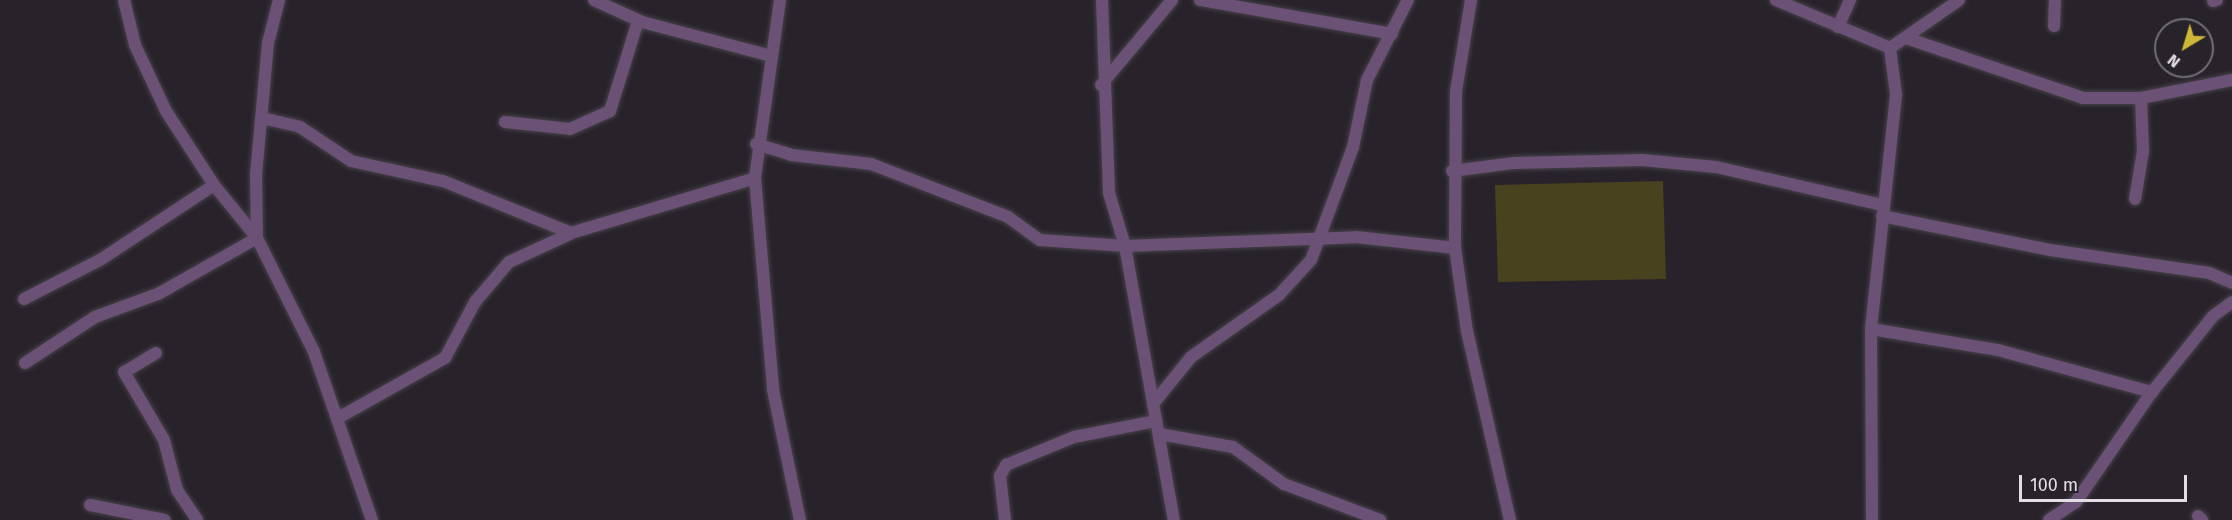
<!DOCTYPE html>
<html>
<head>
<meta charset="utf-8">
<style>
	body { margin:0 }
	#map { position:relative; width:2232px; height:520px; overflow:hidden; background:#28232b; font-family:"Fira Sans",sans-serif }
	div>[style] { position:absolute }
	.green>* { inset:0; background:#49421f }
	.roads { filter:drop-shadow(0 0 2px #464149) drop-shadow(0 0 2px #464149) }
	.minor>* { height:12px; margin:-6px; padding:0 6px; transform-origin:6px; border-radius:6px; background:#6a5175 }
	span { translate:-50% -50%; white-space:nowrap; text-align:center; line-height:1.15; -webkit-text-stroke:6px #28232b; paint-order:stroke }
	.north { position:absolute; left:2154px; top:18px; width:60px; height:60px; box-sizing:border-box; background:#28232b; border:2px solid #726e75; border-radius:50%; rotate:218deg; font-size:16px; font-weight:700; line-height:24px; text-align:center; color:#e2dee4 }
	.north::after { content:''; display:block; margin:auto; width:21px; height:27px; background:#cfb837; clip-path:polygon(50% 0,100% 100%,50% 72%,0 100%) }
	.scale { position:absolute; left:2019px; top:475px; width:168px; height:27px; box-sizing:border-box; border:3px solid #e2dee4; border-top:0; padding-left:8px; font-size:18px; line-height:21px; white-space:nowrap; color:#e2dee4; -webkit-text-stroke:4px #28232b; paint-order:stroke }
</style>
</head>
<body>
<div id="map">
	<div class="green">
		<div style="clip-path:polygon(1663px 181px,1666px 279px,1498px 282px,1495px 185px)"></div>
	</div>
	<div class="roads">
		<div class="minor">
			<div style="left:279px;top:0;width:44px;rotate:104.3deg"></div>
			<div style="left:268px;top:43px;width:132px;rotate:95.2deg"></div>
			<div style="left:256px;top:174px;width:64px;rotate:89.1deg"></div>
			<div style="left:257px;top:238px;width:127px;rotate:63.4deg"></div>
			<div style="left:314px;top:352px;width:178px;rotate:71deg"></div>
			<div style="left:594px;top:0;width:53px;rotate:24.6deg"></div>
			<div style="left:642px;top:22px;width:134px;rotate:14.7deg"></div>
			<div style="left:780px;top:0;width:180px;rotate:98deg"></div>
			<div style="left:755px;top:178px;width:213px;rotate:85.1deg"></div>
			<div style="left:773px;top:390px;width:133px;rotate:78.3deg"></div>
			<div style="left:1102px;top:0;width:193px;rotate:87.9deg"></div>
			<div style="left:1109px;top:193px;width:55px;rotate:73.2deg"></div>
			<div style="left:1125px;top:246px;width:278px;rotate:79.9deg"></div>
			<div style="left:1200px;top:0;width:195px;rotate:10deg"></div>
			<div style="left:1471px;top:0;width:93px;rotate:99.3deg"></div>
			<div style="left:1456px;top:92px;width:156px;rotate:90.4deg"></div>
			<div style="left:1455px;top:248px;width:84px;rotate:81.8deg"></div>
			<div style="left:1467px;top:331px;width:194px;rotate:77.2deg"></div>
			<div style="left:1776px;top:0;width:124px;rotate:22.8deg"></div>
			<div style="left:1890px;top:48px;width:84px;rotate:-34.8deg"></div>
			<div style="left:2213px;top:1px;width:4px;rotate:-14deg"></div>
			<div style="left:2054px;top:26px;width:26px;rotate:-88deg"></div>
			<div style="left:1838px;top:27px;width:30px;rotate:-66deg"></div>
			<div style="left:1909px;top:39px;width:184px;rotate:18.7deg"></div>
			<div style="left:2083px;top:98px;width:58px"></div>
			<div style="left:2141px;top:98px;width:93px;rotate:-11.2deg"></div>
			<div style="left:1101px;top:85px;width:111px;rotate:-50.1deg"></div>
			<div style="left:262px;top:118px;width:39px;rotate:13deg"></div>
			<div style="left:300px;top:127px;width:61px;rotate:33.7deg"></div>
			<div style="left:351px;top:161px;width:94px;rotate:12.3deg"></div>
			<div style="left:443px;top:181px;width:138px;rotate:22.1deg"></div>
			<div style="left:571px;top:233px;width:192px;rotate:-16.6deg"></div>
			<div style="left:505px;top:122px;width:65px;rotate:6.1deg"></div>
			<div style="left:570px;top:129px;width:44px;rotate:-24.2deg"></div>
			<div style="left:610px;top:111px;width:94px;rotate:-72.7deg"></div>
			<div style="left:756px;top:144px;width:37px;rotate:17deg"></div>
			<div style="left:791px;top:155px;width:81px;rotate:6.4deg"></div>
			<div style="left:871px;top:164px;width:147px;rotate:21.1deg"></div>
			<div style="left:1008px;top:217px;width:39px;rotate:36deg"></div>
			<div style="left:1040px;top:240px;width:85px;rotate:4deg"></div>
			<div style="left:1125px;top:246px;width:231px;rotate:-2.2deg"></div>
			<div style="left:1356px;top:237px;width:100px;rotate:6.3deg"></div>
			<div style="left:1452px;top:171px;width:63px;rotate:-7.4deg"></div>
			<div style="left:1514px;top:163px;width:128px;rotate:-1.3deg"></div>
			<div style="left:1642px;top:160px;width:74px;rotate:5.4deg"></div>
			<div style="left:1716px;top:167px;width:170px;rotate:12.9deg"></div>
			<div style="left:2135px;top:199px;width:49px;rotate:-80.5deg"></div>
			<div style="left:2143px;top:151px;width:53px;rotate:-92.2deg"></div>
			<div style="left:1882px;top:216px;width:171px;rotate:11.4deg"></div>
			<div style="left:2050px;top:250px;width:161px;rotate:8.2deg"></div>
			<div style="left:2209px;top:273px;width:25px;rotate:23deg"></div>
			<div style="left:24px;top:299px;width:85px;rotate:-27.2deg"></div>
			<div style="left:100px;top:260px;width:136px;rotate:-33.3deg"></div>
			<div style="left:1871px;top:329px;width:129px;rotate:9.4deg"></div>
			<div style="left:1998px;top:350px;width:160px;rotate:15.3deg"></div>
			<div style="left:156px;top:353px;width:37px;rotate:149deg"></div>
			<div style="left:124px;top:372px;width:79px;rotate:59.5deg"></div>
			<div style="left:164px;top:440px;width:52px;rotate:75.4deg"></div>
			<div style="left:177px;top:490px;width:36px;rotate:56deg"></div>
			<div style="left:25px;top:363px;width:84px;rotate:-33.3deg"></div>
			<div style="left:95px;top:317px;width:67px;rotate:-20.1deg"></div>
			<div style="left:158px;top:294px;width:114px;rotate:-29.5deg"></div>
			<div style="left:257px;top:238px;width:68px;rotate:-129.1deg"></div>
			<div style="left:214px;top:185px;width:88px;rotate:-123deg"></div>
			<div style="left:166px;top:111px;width:73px;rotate:-115.2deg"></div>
			<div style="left:135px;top:45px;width:46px;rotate:-103.7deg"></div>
			<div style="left:1153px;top:404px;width:60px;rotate:-51deg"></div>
			<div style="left:1191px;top:357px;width:108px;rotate:-35.2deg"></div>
			<div style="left:1279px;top:295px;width:47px;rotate:-47.6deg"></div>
			<div style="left:1311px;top:260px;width:121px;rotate:-69.6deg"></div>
			<div style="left:1353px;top:147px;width:68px;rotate:-78.2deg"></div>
			<div style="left:1367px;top:80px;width:90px;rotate:-62.9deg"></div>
			<div style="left:338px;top:418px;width:123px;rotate:-29.3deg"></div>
			<div style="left:445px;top:358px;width:64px;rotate:-61.8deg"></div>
			<div style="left:475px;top:302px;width:52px;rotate:-49.6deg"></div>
			<div style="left:509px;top:262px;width:67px;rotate:-24.7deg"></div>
			<div style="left:1159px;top:434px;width:75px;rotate:10deg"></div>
			<div style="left:1233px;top:447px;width:63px;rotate:36deg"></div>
			<div style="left:1284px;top:484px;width:103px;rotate:20.6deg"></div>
			<div style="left:90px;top:505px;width:76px;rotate:11.3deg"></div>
			<div style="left:2198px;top:516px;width:6px;rotate:45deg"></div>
			<div style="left:1005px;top:520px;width:44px;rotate:-96.5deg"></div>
			<div style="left:1000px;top:476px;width:13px;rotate:-61deg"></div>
			<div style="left:1006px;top:465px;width:74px;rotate:-22.4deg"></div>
			<div style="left:1074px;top:437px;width:84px;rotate:-11deg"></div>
			<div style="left:1872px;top:520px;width:191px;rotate:-90.3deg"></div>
			<div style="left:1871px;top:329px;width:235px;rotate:-83.9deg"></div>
			<div style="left:1896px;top:95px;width:47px;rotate:-97.3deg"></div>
			<div style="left:2049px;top:520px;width:32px;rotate:-34deg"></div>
			<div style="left:2076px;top:502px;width:134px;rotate:-55.4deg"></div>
			<div style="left:2152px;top:392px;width:97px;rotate:-51.2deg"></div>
			<div style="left:2213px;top:316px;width:24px;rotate:-36deg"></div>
		</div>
	</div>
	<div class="north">N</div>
	<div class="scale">100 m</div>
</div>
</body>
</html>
